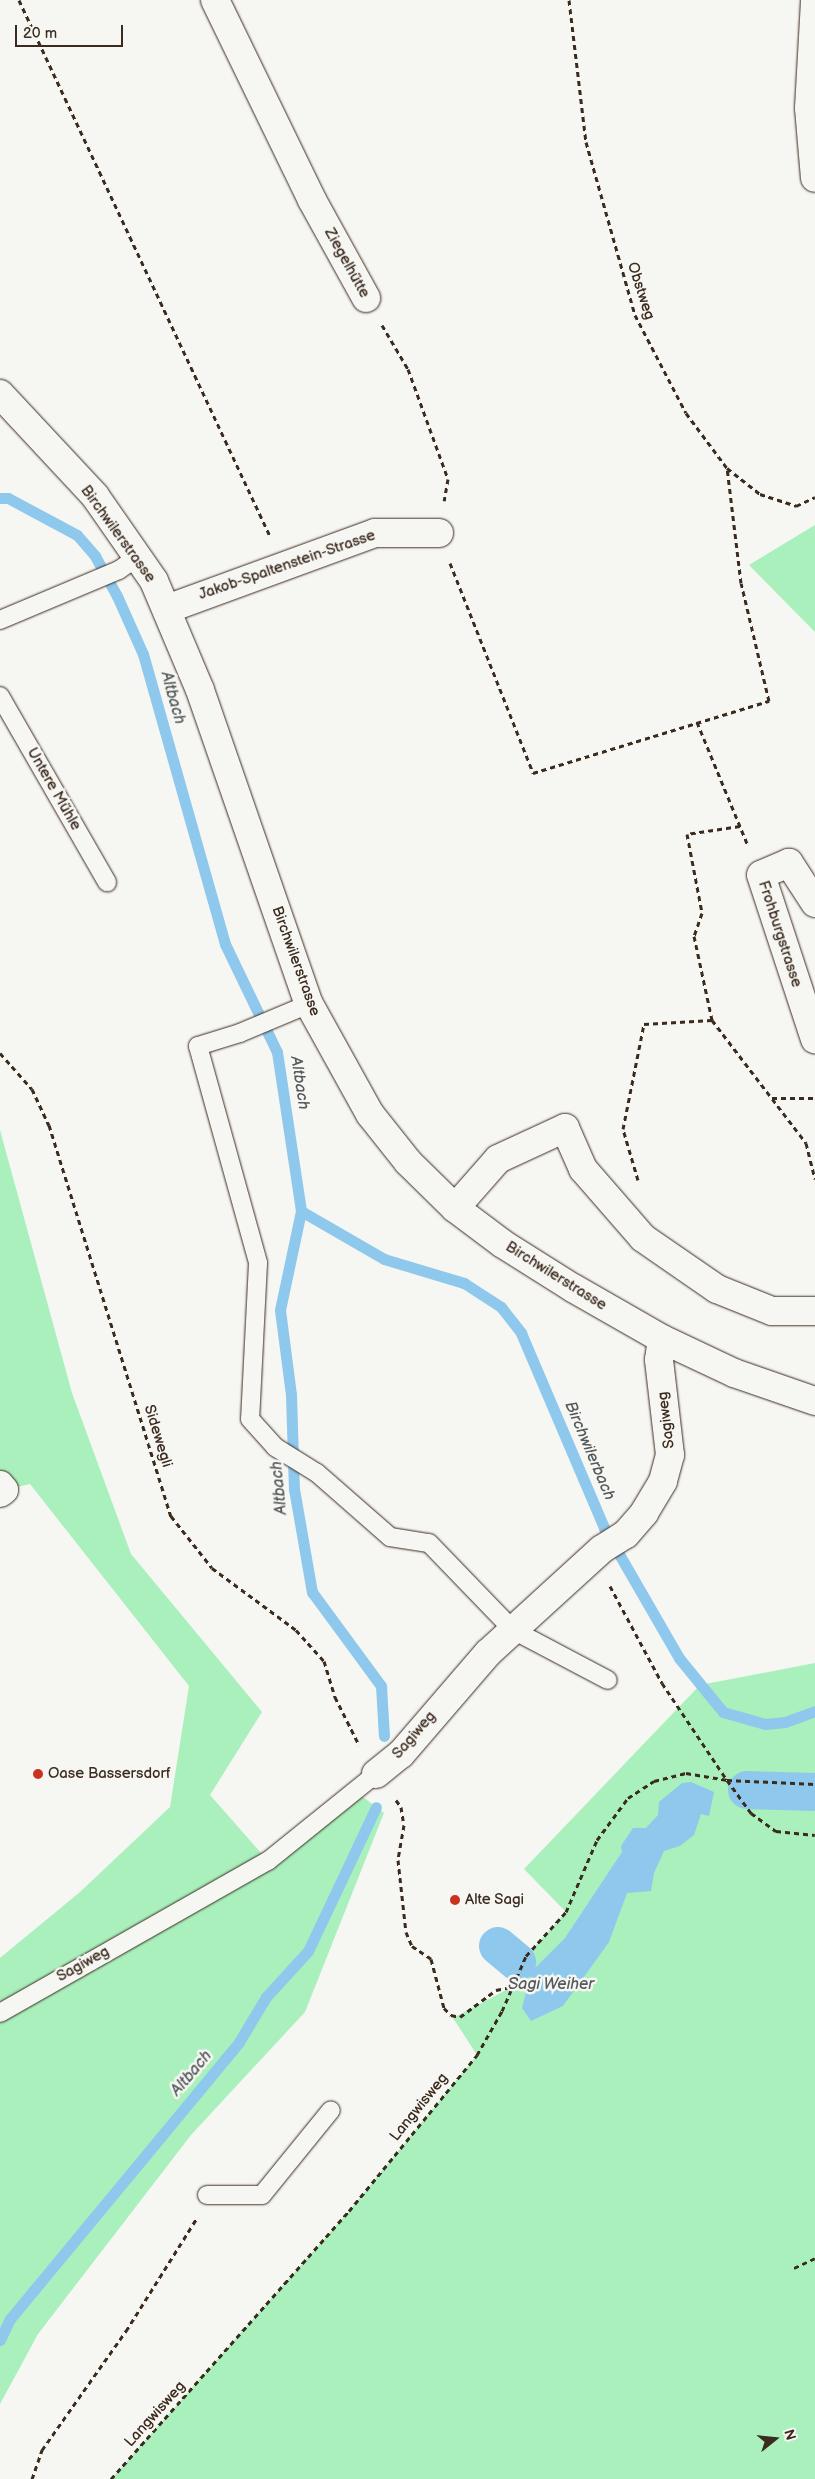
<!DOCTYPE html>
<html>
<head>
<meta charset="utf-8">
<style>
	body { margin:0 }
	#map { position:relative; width:815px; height:2479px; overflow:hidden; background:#f6f6f2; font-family:"Balsamiq Sans",sans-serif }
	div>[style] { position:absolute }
	.green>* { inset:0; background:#a9f0bd }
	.water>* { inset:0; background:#8ec8ed }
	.stream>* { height:11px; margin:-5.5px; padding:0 5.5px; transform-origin:5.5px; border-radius:5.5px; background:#8ec8ed }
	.canal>* { height:38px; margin:-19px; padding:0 19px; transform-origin:19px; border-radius:19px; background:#8ec8ed }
	.path>* { height:3px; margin-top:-1.5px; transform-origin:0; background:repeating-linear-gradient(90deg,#3b2a1e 0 5px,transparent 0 9px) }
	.roads { filter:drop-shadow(0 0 1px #3b2a1e) drop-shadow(0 0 1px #3b2a1e) }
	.lane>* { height:18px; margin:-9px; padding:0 9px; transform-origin:9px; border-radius:9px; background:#f6f6f2 }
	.street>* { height:28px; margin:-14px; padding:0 14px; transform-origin:14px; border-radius:14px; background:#f6f6f2 }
	.secondary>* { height:28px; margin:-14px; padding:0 14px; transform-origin:14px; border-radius:14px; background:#f6f6f2 }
	.dots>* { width:14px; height:14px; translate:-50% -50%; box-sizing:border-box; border:2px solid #f6f6f2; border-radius:50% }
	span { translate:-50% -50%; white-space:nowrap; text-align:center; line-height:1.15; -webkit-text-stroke:5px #f6f6f2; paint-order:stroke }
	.street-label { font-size:15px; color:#3b2a1e }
	.poi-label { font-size:15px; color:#3b2a1e }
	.left { translate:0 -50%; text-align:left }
	.water-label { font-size:16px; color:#54595c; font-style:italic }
	.north { position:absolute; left:750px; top:2414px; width:50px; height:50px; -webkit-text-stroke:4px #f6f6f2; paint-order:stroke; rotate:74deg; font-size:14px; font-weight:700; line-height:20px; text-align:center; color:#3b2a1e }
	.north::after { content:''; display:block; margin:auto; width:18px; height:22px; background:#3b2a1e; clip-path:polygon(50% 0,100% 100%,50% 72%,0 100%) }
	.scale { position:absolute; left:15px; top:25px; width:108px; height:22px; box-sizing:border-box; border:2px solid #3b2a1e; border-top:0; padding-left:6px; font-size:15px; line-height:18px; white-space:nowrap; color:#3b2a1e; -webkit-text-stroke:4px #f6f6f2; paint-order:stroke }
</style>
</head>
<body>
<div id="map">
	<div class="green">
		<div style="clip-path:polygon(815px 525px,815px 632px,749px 565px)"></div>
		<div style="clip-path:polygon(0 1130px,72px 1393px,131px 1554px,262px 1712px,210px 1795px,268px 1861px,355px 1791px,384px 1813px,305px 2012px,191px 2135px,38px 2334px,0 2404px,0 1958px,80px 1892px,170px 1807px,189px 1686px,30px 1484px,4px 1490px,0 1485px)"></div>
		<div style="clip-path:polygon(815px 1663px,815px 2479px,111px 2479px,349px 2211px,477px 2055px,453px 2018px,512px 1987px,527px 1969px,526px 1956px,566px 1912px,524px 1869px,700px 1685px)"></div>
	</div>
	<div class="water">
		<div style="clip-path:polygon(691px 1782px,714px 1792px,709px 1816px,701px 1814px,694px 1835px,680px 1846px,664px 1851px,654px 1873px,651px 1891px,627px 1893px,609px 1942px,563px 2006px,531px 2021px,522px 2008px,531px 1972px,565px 1938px,622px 1852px,621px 1846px,633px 1828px,646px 1828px,658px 1815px,659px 1802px,682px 1783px)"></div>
	</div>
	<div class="stream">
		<div style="left:0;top:498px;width:8px"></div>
		<div style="left:8px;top:498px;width:78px;rotate:28.2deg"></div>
		<div style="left:77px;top:535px;width:28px;rotate:49deg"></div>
		<div style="left:95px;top:556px;width:46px;rotate:61.2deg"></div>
		<div style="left:117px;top:596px;width:64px;rotate:65.9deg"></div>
		<div style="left:143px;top:654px;width:301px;rotate:74.2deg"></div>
		<div style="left:225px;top:944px;width:120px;rotate:64.3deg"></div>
		<div style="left:277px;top:1052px;width:161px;rotate:81.4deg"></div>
		<div style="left:301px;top:1211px;width:101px;rotate:102deg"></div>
		<div style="left:280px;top:1310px;width:86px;rotate:82.6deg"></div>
		<div style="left:291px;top:1395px;width:94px;rotate:88.2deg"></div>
		<div style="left:294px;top:1489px;width:105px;rotate:80.1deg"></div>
		<div style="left:312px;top:1592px;width:117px;rotate:53.7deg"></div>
		<div style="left:381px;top:1686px;width:50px;rotate:86.6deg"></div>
		<div style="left:301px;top:1211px;width:96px;rotate:30deg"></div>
		<div style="left:384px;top:1259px;width:84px;rotate:16.7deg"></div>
		<div style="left:464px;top:1283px;width:44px;rotate:33deg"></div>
		<div style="left:501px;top:1307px;width:33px;rotate:52deg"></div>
		<div style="left:521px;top:1333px;width:212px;rotate:66.9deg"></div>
		<div style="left:604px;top:1528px;width:150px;rotate:60deg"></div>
		<div style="left:679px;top:1658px;width:70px;rotate:50.8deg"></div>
		<div style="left:723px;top:1712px;width:44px;rotate:15.9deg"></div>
		<div style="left:765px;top:1724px;width:20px;rotate:-6deg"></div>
		<div style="left:785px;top:1722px;width:32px;rotate:-20deg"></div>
		<div style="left:0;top:2340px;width:23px;rotate:-65deg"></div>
		<div style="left:10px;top:2319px;width:359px;rotate:-50.4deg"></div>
		<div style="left:239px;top:2042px;width:52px;rotate:-59deg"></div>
		<div style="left:266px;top:1997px;width:62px;rotate:-47.6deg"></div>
		<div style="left:308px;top:1951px;width:159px;rotate:-64.7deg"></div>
	</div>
	<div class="canal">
		<div style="left:747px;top:1790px;width:68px;rotate:1.7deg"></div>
		<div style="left:498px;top:1946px;width:25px;rotate:40deg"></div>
	</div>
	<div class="path">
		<div style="left:19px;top:0;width:592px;rotate:64.91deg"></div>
		<div style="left:569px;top:0;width:143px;rotate:83.2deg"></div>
		<div style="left:586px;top:142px;width:180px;rotate:74.2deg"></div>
		<div style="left:635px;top:315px;width:110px;rotate:62.5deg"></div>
		<div style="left:686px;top:413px;width:69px;rotate:53.3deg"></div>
		<div style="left:727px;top:468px;width:42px;rotate:38.2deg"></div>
		<div style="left:760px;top:494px;width:38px;rotate:18deg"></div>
		<div style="left:796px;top:506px;width:21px;rotate:-25deg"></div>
		<div style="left:382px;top:325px;width:51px;rotate:59.4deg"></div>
		<div style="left:408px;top:369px;width:117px;rotate:70deg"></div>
		<div style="left:448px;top:479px;width:22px;rotate:100deg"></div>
		<div style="left:450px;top:563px;width:226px;rotate:68.4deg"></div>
		<div style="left:533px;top:773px;width:247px;rotate:-17deg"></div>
		<div style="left:769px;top:701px;width:121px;rotate:-103.3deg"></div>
		<div style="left:741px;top:583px;width:116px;rotate:-96.9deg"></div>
		<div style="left:697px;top:722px;width:134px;rotate:67.6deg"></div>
		<div style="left:740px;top:826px;width:54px;rotate:171.4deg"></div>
		<div style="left:687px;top:834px;width:80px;rotate:79.2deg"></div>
		<div style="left:702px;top:913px;width:24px;rotate:109deg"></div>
		<div style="left:694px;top:936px;width:86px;rotate:77.9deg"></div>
		<div style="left:712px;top:1020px;width:155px;rotate:52.6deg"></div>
		<div style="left:806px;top:1143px;width:37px;rotate:76deg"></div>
		<div style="left:0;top:1053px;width:48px;rotate:48.4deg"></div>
		<div style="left:32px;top:1089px;width:40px;rotate:65deg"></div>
		<div style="left:49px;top:1125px;width:410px;rotate:72.7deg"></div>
		<div style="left:171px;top:1516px;width:66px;rotate:51.7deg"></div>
		<div style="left:212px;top:1568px;width:104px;rotate:36.4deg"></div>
		<div style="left:296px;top:1630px;width:42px;rotate:47.9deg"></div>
		<div style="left:324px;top:1661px;width:38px;rotate:73deg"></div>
		<div style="left:335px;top:1697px;width:54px;rotate:63.4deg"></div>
		<div style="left:772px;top:1098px;width:43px"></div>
		<div style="left:638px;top:1180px;width:53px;rotate:-106.4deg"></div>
		<div style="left:623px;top:1129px;width:107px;rotate:-78.7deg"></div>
		<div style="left:644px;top:1024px;width:68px;rotate:-3.4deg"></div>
		<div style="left:610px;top:1586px;width:110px;rotate:61.8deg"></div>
		<div style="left:662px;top:1683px;width:117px;rotate:56.2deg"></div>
		<div style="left:727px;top:1780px;width:88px;rotate:2.6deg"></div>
		<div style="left:396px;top:1800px;width:9px;rotate:54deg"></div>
		<div style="left:401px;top:1807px;width:18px;rotate:81deg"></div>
		<div style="left:404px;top:1825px;width:36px;rotate:100deg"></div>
		<div style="left:398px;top:1860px;width:72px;rotate:83.7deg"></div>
		<div style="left:406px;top:1932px;width:15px;rotate:67deg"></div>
		<div style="left:412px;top:1946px;width:23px;rotate:34deg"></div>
		<div style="left:431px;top:1959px;width:51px;rotate:75.1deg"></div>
		<div style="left:444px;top:2008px;width:10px;rotate:45deg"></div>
		<div style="left:451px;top:2015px;width:9px;rotate:13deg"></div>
		<div style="left:460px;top:2017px;width:45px;rotate:-36.9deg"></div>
		<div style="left:496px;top:1990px;width:16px;rotate:-11deg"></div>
		<div style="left:794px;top:2268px;width:23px;rotate:-25deg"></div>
		<div style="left:32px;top:2479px;width:31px;rotate:-71deg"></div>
		<div style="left:42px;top:2450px;width:146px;rotate:-54.8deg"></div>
		<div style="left:126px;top:2331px;width:133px;rotate:-57.9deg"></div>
		<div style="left:111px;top:2479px;width:358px;rotate:-48.4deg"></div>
		<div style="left:349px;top:2211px;width:202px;rotate:-50.6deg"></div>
		<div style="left:477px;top:2055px;width:51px;rotate:-60.4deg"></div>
		<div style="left:502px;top:2011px;width:60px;rotate:-66.4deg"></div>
		<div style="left:526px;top:1956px;width:59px;rotate:-47.7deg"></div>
		<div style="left:566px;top:1912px;width:78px;rotate:-66.7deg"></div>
		<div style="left:597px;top:1840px;width:52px;rotate:-53.6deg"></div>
		<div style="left:628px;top:1798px;width:31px;rotate:-33deg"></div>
		<div style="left:654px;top:1781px;width:33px;rotate:-14deg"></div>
		<div style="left:686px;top:1773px;width:42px;rotate:9.7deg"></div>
		<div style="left:727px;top:1780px;width:41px;rotate:54deg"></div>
		<div style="left:751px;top:1813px;width:31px;rotate:36deg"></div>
		<div style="left:776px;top:1831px;width:39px;rotate:6deg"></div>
	</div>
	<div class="roads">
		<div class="lane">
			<div style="left:0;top:620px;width:129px;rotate:-22.8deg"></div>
			<div style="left:119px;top:570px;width:24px;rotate:-35deg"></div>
			<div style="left:0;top:696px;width:215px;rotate:60.1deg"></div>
			<div style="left:309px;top:1004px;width:75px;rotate:157.2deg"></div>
			<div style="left:240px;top:1033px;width:44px;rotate:162.8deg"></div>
			<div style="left:198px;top:1046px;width:225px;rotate:74.5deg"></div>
			<div style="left:258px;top:1263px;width:156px;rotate:92.9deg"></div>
			<div style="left:250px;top:1419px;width:38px;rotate:48deg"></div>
			<div style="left:275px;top:1447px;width:49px;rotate:31.8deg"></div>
			<div style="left:317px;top:1473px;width:97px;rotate:41.2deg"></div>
			<div style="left:390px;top:1537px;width:39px;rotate:9deg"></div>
			<div style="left:429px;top:1543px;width:121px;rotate:46deg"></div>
			<div style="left:513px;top:1630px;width:107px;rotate:27.8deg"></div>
			<div style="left:0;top:2013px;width:308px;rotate:-29.6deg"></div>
			<div style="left:268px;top:1861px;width:139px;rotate:-38.9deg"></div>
			<div style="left:207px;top:2195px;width:55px"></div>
			<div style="left:262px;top:2195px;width:109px;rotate:-50.9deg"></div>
		</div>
		<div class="street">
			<div style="left:215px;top:0;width:222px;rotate:64.1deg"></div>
			<div style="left:312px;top:200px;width:112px;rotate:61.1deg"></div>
			<div style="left:815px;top:1px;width:107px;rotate:93.2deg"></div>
			<div style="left:809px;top:108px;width:70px;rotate:85.1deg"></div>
			<div style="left:167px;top:609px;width:221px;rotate:-20.1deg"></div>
			<div style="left:375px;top:533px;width:64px"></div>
			<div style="left:815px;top:903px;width:48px;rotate:-123deg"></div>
			<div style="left:789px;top:863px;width:30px;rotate:157deg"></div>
			<div style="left:761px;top:875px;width:173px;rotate:71.8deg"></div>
			<div style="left:455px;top:1208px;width:65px;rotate:-48.7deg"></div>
			<div style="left:498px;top:1159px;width:74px;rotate:-24.8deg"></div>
			<div style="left:565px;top:1128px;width:45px;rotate:66.3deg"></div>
			<div style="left:583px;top:1169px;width:91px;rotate:49deg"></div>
			<div style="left:643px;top:1238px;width:90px;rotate:34.6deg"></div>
			<div style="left:717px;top:1289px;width:59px;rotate:21.8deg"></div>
			<div style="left:772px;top:1311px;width:43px"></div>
			<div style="left:0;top:1485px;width:6px;rotate:51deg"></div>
			<div style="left:4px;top:1490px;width:5px;rotate:143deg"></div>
			<div style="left:376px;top:1774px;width:32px;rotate:-39deg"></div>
			<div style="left:401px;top:1754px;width:133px;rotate:-49.3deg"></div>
			<div style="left:488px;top:1653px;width:154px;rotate:-42.4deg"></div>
			<div style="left:602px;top:1549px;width:28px;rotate:-32deg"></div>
			<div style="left:626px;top:1534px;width:28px;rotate:-49deg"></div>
			<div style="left:644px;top:1513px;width:37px;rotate:-59deg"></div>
			<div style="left:663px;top:1481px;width:27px;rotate:-75deg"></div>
			<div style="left:670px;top:1455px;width:96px;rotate:-96.6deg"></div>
			<div style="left:659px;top:1360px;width:21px;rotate:-82deg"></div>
		</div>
		<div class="secondary">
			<div style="left:0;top:394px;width:139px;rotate:47deg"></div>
			<div style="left:95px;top:496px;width:103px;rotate:55.2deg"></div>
			<div style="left:154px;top:581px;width:118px;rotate:67.1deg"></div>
			<div style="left:200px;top:690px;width:332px;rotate:70.9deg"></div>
			<div style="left:309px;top:1004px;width:126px;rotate:61deg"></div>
			<div style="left:370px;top:1114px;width:61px;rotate:51.6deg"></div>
			<div style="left:408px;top:1162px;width:66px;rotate:44.4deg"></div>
			<div style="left:455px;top:1208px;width:60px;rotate:36.9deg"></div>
			<div style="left:503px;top:1244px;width:83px;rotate:32.2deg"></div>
			<div style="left:573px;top:1288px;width:103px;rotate:29.8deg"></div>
			<div style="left:662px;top:1339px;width:80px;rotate:25.3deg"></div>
			<div style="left:734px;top:1373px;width:86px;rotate:19.1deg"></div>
		</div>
	</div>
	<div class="dots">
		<div style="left:38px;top:1774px;background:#c8321e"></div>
		<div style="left:455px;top:1900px;background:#c8321e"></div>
	</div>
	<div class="street-label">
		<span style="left:347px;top:263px;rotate:61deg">Ziegelhütte</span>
		<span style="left:641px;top:291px;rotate:72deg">Obstweg</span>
		<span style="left:118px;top:534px;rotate:54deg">Birchwilerstrasse</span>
		<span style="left:287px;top:565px;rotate:-19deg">Jakob-Spaltenstein-Strasse</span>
		<span style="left:54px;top:789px;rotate:60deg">Untere Mühle</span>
		<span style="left:780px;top:934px;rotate:72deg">Frohburgstrasse</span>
		<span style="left:296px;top:961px;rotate:70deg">Birchwilerstrasse</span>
		<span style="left:556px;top:1276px;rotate:32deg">Birchwilerstrasse</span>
		<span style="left:666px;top:1420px;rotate:-97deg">Sagiweg</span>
		<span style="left:158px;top:1436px;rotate:73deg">Sidewegli</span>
		<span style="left:414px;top:1735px;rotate:-49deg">Sagiweg</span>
		<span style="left:83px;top:1964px;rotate:-29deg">Sagiweg</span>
		<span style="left:419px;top:2107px;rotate:-51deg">Langwisweg</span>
		<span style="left:155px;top:2414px;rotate:-48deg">Langwisweg</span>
	</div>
	<div class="poi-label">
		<span class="left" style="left:48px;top:1774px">Oase Bassersdorf</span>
		<span class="left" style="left:465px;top:1900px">Alte Sagi</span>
	</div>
	<div class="water-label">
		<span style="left:172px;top:698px;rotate:74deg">Altbach</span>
		<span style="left:299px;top:1083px;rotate:81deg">Altbach</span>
		<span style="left:589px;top:1451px;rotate:67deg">Birchwilerbach</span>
		<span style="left:280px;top:1488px;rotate:-96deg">Altbach</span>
		<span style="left:551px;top:1985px">Sagi Weiher</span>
		<span style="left:192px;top:2074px;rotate:-50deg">Altbach</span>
	</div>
	<div class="north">N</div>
	<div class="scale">20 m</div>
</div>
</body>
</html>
